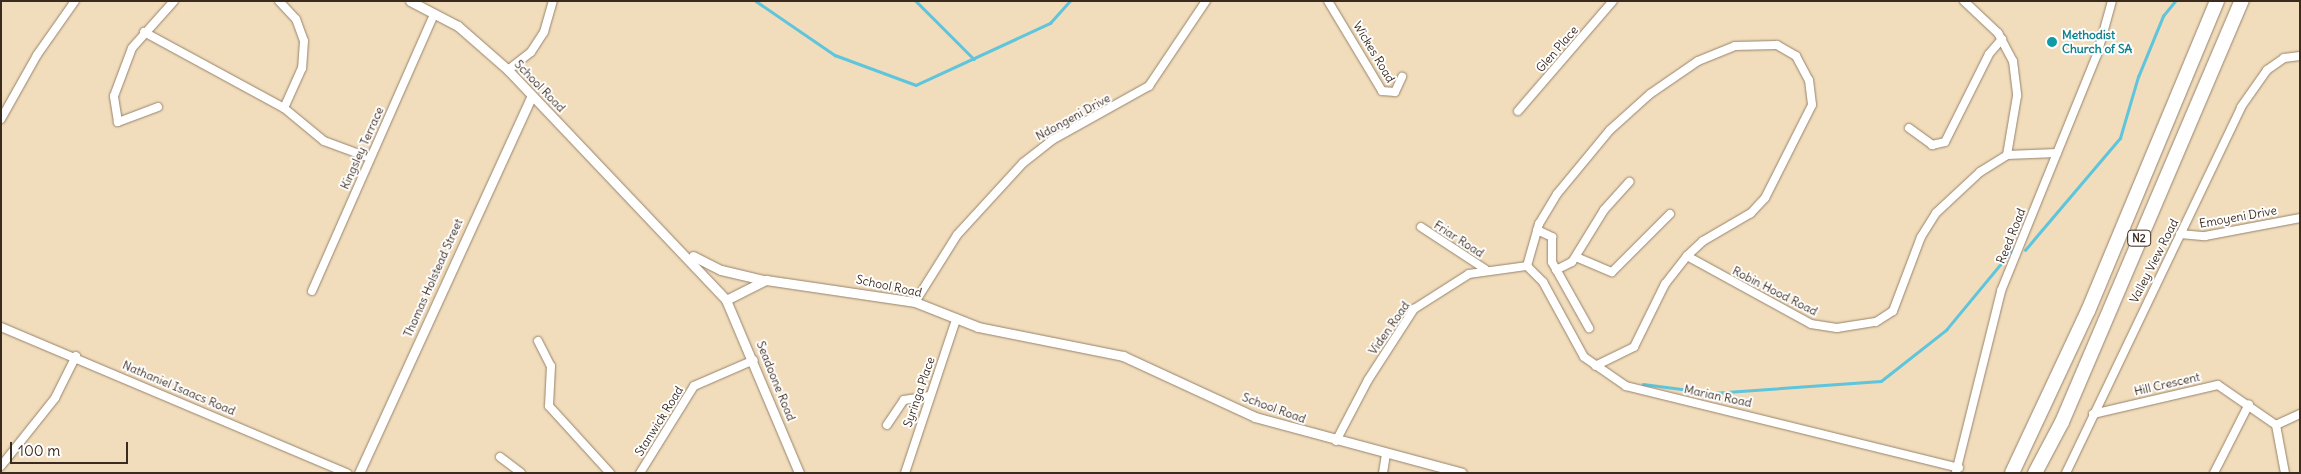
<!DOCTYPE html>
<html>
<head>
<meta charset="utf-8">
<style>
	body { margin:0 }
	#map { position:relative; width:2301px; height:474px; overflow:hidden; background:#f1dcbb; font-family:Delius,sans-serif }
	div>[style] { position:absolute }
	.stream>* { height:2.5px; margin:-1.25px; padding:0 1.25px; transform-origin:1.25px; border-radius:1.25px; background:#5ec5dc }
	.roads { filter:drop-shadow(0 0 1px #96836c) drop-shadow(0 0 1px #96836c) }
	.minor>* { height:8px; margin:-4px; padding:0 4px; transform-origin:4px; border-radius:4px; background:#fff }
	.tertiary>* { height:9px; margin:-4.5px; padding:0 4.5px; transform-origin:4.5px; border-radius:4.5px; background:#fff }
	.motorway>* { height:14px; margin:-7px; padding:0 7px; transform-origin:7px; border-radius:7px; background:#fff }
	.dots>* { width:14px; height:14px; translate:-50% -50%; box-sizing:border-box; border:2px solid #fff; border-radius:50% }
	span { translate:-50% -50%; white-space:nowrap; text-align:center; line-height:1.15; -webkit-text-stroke:4px #fff; paint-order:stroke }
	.shield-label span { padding:1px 4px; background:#fff; border:1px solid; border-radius:4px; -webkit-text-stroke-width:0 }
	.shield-label { font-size:11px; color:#3b2a1e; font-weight:700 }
	.culture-label { font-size:12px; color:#0d838f; font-weight:700 }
	.left { translate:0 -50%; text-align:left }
	.street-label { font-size:12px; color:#3b2a1e }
	.frame { position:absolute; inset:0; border:2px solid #3b2a1e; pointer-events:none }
	.scale { position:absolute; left:10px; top:442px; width:118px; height:22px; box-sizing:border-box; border:2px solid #3b2a1e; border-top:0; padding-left:6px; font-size:15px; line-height:18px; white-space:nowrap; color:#3b2a1e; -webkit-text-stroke:4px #fff; paint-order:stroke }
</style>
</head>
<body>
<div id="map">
	<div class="stream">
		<div style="left:756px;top:1px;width:96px;rotate:34.4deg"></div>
		<div style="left:835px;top:55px;width:86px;rotate:20.3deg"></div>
		<div style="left:916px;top:85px;width:148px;rotate:-24.8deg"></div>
		<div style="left:1050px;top:23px;width:30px;rotate:-48deg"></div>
		<div style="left:916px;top:1px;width:82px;rotate:45deg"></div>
		<div style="left:2025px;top:250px;width:147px;rotate:-49.7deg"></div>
		<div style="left:2120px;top:138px;width:64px;rotate:-73.6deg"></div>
		<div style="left:2138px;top:77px;width:66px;rotate:-67.7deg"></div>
		<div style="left:2163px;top:16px;width:19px;rotate:-51deg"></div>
		<div style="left:1643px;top:384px;width:70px;rotate:7.4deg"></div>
		<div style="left:1712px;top:393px;width:169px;rotate:-4.1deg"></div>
		<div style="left:1881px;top:381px;width:83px;rotate:-38.1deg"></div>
		<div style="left:1946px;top:330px;width:105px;rotate:-50.4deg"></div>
	</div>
	<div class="roads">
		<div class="minor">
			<div style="left:279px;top:1px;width:25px;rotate:47deg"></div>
			<div style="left:296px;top:19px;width:23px;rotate:70deg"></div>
			<div style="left:304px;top:41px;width:27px;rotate:94deg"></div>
			<div style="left:302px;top:68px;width:44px;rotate:114.2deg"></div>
			<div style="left:1328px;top:1px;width:105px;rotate:59deg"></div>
			<div style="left:1382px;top:91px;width:13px;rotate:4deg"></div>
			<div style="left:1395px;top:92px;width:17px;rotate:-65deg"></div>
			<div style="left:1964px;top:1px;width:47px;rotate:43.3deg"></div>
			<div style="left:1998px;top:33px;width:32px;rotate:62deg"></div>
			<div style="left:2013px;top:61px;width:35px;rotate:83deg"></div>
			<div style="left:2017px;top:96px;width:60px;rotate:99.6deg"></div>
			<div style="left:2007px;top:155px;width:50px;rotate:-2.3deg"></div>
			<div style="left:144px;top:32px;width:159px;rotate:28.5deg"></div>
			<div style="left:284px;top:108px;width:52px;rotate:39.5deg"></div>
			<div style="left:324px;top:141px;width:49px;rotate:20.3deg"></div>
			<div style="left:508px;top:70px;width:29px;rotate:-38deg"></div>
			<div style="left:531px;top:52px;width:24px;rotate:-57deg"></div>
			<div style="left:544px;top:32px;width:32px;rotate:-74deg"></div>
			<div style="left:158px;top:107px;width:43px;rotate:159.4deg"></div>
			<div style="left:118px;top:122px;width:26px;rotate:-99deg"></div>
			<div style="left:114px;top:96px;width:51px;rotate:-69.4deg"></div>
			<div style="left:132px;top:48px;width:63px;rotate:-48.2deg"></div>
			<div style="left:1518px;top:111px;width:145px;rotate:-49.2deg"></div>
			<div style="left:1px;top:119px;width:73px;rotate:-60.6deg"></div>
			<div style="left:37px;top:55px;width:66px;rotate:-54.9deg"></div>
			<div style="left:1909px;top:128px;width:29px;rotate:36deg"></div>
			<div style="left:1932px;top:145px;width:13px;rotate:-13deg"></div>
			<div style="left:1945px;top:142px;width:98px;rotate:-63.4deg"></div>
			<div style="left:1989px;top:54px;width:20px;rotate:-49deg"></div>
			<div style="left:1421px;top:227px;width:77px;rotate:33.3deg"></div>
			<div style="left:1537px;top:230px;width:17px;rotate:25deg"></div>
			<div style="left:1552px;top:237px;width:25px;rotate:90deg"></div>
			<div style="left:1552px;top:262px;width:76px;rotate:60.7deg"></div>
			<div style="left:2180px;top:234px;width:25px;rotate:5deg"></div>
			<div style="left:2205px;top:236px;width:97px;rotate:-10.7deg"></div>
			<div style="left:1687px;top:256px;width:141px;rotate:28.7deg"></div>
			<div style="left:1811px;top:324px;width:26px;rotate:9deg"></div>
			<div style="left:1837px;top:328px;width:39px;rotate:-9deg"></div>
			<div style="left:1876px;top:322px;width:20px;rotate:-33deg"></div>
			<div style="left:1893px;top:311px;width:79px;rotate:-69.3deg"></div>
			<div style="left:1921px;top:237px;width:28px;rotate:-58deg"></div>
			<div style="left:1936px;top:213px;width:60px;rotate:-43deg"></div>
			<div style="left:1980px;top:172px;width:32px;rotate:-32deg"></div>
			<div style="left:1576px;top:257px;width:39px;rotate:23deg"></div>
			<div style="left:1612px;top:272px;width:82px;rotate:-45deg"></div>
			<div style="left:1527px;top:266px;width:44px;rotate:-74.1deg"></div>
			<div style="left:1539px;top:224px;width:35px;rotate:-59deg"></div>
			<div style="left:1557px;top:194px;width:83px;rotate:-50.4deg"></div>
			<div style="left:1610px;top:130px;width:54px;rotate:-42deg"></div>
			<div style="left:1650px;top:94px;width:58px;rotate:-34.5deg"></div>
			<div style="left:1698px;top:61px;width:40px;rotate:-22deg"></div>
			<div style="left:1735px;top:46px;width:42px;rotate:-1.4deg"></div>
			<div style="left:1777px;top:45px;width:22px;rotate:30deg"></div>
			<div style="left:1796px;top:56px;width:27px;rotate:62deg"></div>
			<div style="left:1809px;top:80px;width:25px;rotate:83deg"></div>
			<div style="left:1812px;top:105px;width:104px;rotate:116.8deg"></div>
			<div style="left:1765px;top:198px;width:21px;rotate:133deg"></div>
			<div style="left:1751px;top:213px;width:56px;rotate:149.7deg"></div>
			<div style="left:1703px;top:241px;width:22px;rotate:137deg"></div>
			<div style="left:1687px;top:256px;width:36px;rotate:128deg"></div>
			<div style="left:1665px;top:284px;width:70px;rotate:116.2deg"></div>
			<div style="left:1634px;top:347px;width:43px;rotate:154deg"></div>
			<div style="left:1527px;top:266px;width:23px;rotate:45deg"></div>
			<div style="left:1543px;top:282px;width:85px;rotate:61.3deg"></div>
			<div style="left:1584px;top:357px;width:51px;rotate:34.6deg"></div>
			<div style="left:1626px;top:386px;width:343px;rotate:13.8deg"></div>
			<div style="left:1556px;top:270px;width:18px;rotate:-27deg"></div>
			<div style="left:1572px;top:262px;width:61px;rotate:-58.4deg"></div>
			<div style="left:1604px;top:210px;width:38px;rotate:-48deg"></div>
			<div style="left:312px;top:291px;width:303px;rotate:-66.2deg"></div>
			<div style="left:915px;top:302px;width:79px;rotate:-57.9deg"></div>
			<div style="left:957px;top:235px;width:98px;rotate:-47.5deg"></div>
			<div style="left:1023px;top:163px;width:37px;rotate:-38deg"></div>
			<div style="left:1052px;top:140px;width:111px;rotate:-29.1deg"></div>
			<div style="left:1149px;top:86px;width:102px;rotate:-56.2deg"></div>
			<div style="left:1px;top:327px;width:376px;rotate:22.9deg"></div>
			<div style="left:538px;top:341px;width:28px;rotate:63deg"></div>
			<div style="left:551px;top:366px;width:40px;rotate:92.9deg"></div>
			<div style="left:549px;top:406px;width:91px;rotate:47.7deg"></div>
			<div style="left:2093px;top:414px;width:128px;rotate:-13.1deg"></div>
			<div style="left:2218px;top:385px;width:70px;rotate:34.6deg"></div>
			<div style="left:2276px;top:425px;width:49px;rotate:79.4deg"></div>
			<div style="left:887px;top:425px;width:30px;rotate:-56deg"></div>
			<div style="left:904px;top:400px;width:26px;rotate:-9deg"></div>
			<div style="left:2276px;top:425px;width:26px;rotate:-25deg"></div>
			<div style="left:1336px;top:441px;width:69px;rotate:-62.3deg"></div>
			<div style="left:1368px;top:380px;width:85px;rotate:-57.1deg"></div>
			<div style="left:1414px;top:309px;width:65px;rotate:-32.5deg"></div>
			<div style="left:1469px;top:274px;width:59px;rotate:-7.9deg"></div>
			<div style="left:500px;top:457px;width:26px;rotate:37deg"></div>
			<div style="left:1px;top:466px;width:87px;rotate:-51.5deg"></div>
			<div style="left:55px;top:398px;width:47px;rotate:-63.4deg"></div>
			<div style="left:1956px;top:472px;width:187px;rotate:-76deg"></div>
			<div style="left:2001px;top:291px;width:255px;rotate:-67.9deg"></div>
			<div style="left:2097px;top:55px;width:56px;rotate:-74.5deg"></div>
			<div style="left:640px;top:473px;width:102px;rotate:-58.2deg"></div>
			<div style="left:694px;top:386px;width:65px;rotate:-23.4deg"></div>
			<div style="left:905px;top:473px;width:161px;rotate:-71.6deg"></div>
			<div style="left:1383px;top:473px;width:20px;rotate:-81deg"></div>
			<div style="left:2066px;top:473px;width:406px;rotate:-64.4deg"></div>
			<div style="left:2241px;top:107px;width:45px;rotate:-54.9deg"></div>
			<div style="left:2267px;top:70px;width:21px;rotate:-35deg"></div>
			<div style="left:2284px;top:58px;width:16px;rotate:-7deg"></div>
			<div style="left:2214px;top:473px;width:77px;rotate:-63.1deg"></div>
		</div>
		<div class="tertiary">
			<div style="left:410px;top:1px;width:54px;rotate:27.5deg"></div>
			<div style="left:458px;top:26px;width:67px;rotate:41.3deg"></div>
			<div style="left:508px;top:70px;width:317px;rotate:46.5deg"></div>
			<div style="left:726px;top:300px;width:45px;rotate:-26.6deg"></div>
			<div style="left:766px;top:280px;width:151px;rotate:8.4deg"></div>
			<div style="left:915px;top:302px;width:68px;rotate:21.6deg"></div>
			<div style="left:978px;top:327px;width:148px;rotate:11.3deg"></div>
			<div style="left:1123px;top:356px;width:145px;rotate:24.8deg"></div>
			<div style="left:1255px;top:417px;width:214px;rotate:15.1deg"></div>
			<div style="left:693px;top:256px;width:31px;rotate:27deg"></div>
			<div style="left:721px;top:270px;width:43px;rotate:13.4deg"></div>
			<div style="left:726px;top:300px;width:188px;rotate:67.1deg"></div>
			<div style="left:359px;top:473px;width:415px;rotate:-65.4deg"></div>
		</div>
		<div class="motorway">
			<div style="left:2012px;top:473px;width:179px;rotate:-64.9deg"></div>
			<div style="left:2088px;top:311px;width:336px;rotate:-67.4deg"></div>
			<div style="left:2035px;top:473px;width:58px;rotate:-62.1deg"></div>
			<div style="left:2062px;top:422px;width:458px;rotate:-66.9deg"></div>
		</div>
	</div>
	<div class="dots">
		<div style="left:2052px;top:42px;background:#0f9aa8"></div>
	</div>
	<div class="shield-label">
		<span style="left:2139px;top:238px">N2</span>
	</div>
	<div class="culture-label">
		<span class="left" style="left:2062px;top:42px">Methodist<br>Church of SA</span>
	</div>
	<div class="street-label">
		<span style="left:1557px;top:49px;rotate:-49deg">Glen Place</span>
		<span style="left:1374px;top:52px;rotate:59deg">Wickes Road</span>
		<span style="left:540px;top:86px;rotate:46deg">School Road</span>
		<span style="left:1073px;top:117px;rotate:-29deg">Ndongeni Drive</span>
		<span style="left:362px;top:148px;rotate:-66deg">Kingsley Terrace</span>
		<span style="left:2238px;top:217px;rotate:-10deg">Emoyeni Drive</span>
		<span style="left:2011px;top:236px;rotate:-68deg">Reed Road</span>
		<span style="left:1459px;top:239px;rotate:33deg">Friar Road</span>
		<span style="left:2154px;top:261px;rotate:-63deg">Valley View Road</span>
		<span style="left:433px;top:278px;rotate:-66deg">Thomas Holstead Street</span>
		<span style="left:889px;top:286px;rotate:12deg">School Road</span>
		<span style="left:1775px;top:291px;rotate:27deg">Robin Hood Road</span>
		<span style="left:1389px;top:328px;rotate:-55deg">Viden Road</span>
		<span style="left:776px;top:381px;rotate:68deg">Seadoone Road</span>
		<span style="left:2167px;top:384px;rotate:-13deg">Hill Crescent</span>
		<span style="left:179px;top:388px;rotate:23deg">Nathaniel Isaacs Road</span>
		<span style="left:919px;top:392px;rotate:-71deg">Syringa Place</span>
		<span style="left:1718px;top:396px;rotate:12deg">Marian Road</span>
		<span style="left:1274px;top:408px;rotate:20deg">School Road</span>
		<span style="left:659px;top:421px;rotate:-58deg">Stanwick Road</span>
	</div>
	<div class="frame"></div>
	<div class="scale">100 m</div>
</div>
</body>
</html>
